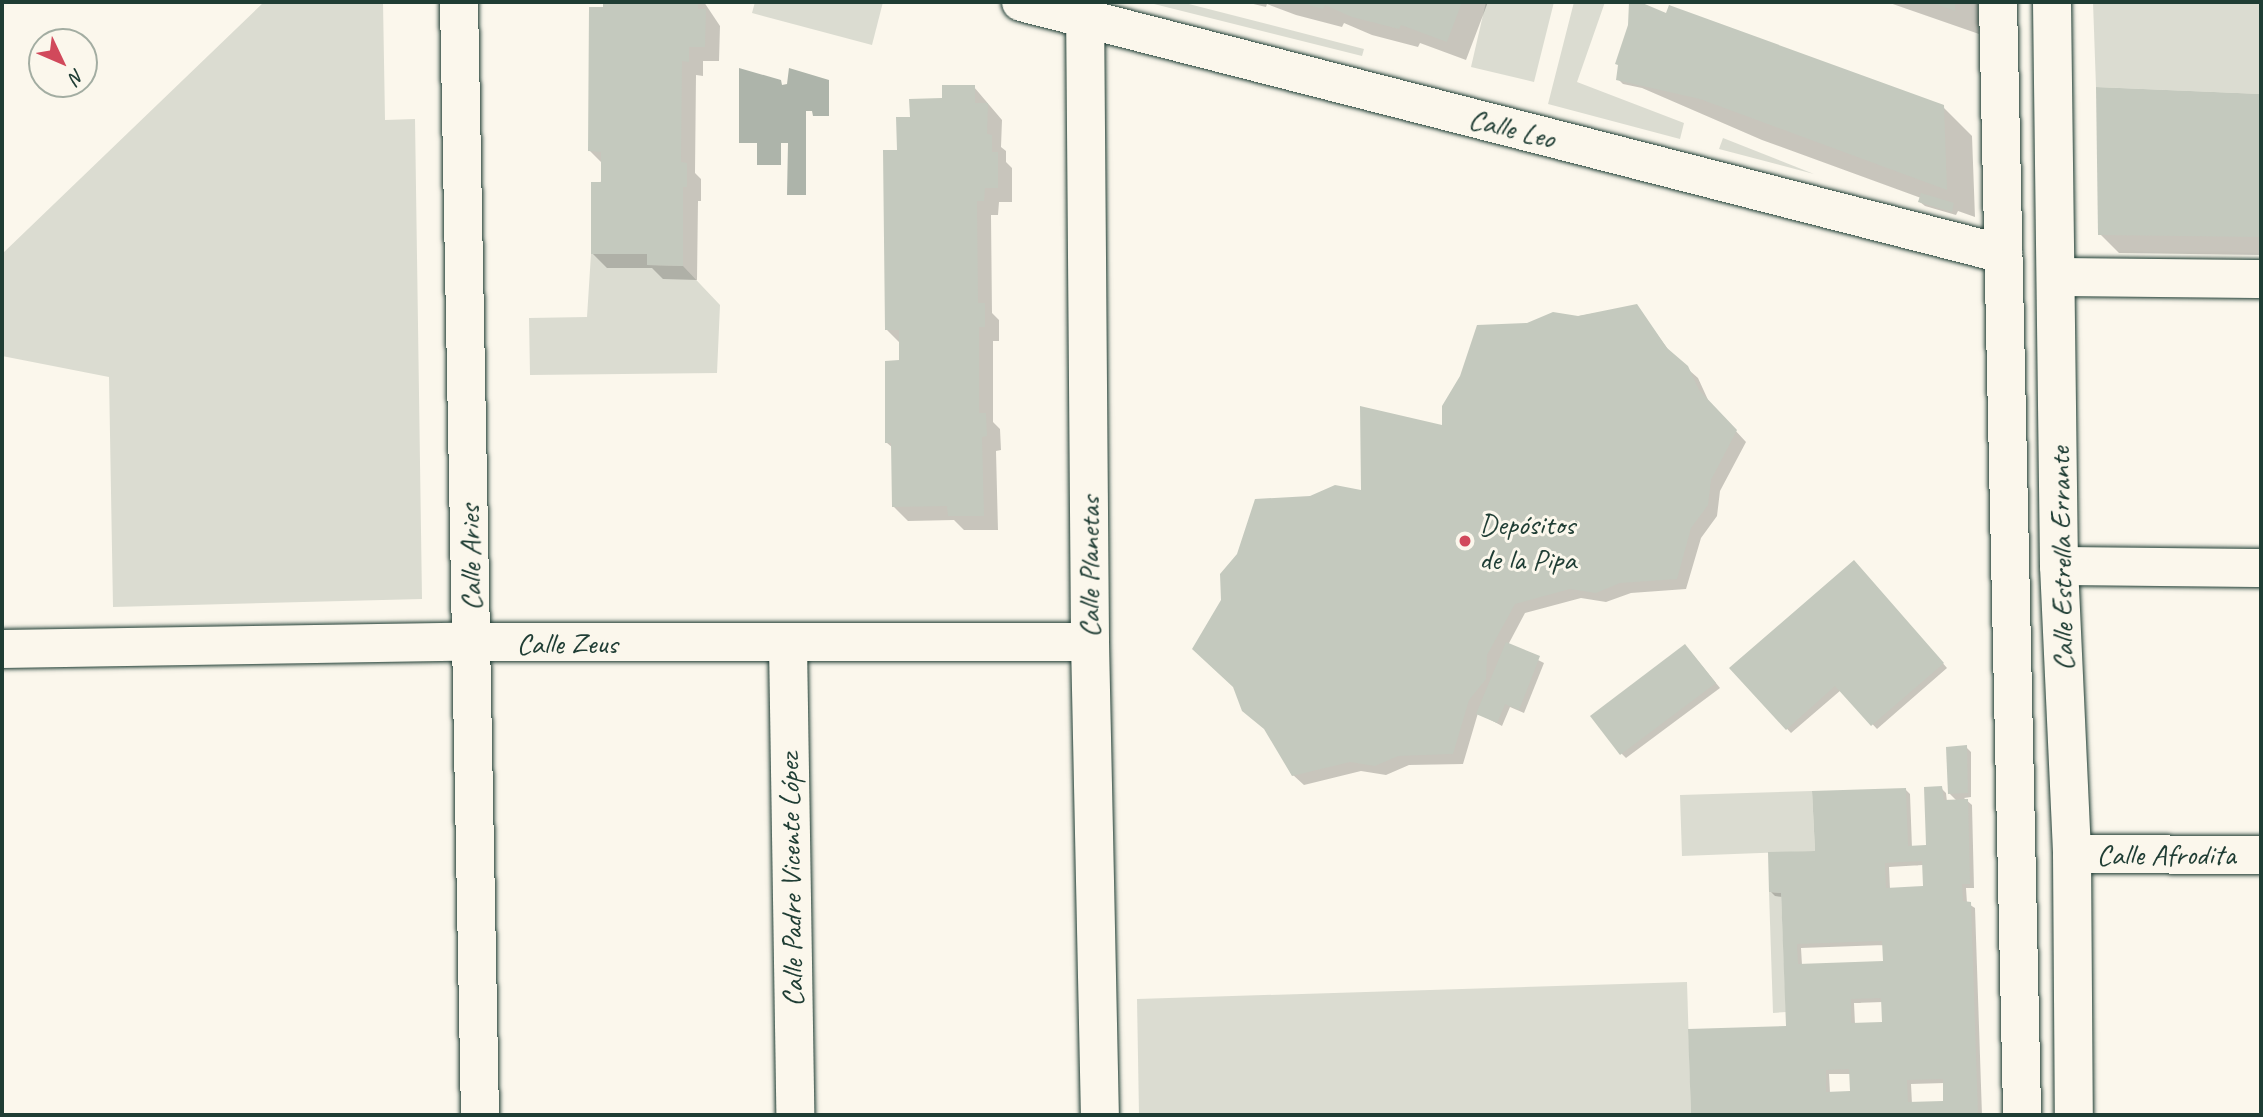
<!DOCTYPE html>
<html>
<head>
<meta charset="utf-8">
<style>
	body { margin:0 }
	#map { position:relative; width:2263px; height:1117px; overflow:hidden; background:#fbf7ec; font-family:Caveat,sans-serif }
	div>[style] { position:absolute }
	.green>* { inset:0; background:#dbdcd1 }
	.water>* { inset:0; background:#adb4aa }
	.shadow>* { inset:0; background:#0003 }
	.building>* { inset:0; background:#c4c9be }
	.roads { filter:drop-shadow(0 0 2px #1f3d34) drop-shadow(0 0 2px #1f3d34) }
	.street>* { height:38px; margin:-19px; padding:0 19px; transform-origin:19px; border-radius:19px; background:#fbf7ec }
	.secondary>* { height:38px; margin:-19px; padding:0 19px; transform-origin:19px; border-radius:19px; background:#fbf7ec }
	.dots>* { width:19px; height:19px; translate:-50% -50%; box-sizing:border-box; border:4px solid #fbf7ec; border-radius:50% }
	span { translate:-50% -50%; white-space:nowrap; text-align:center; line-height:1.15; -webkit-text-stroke:6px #fbf7ec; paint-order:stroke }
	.street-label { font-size:30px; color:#1f3d34 }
	.poi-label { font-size:30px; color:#1f3d34 }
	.left { translate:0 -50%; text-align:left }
	.frame { position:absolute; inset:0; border:4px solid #1f3d34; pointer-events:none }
	.north { position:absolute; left:28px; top:28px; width:70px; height:70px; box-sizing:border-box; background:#fbf7ec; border:2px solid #a3ada2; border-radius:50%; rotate:134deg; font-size:19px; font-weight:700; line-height:28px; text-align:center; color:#1f3d34 }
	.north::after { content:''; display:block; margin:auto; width:24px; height:32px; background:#d1495b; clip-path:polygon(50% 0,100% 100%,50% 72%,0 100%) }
</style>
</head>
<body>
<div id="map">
	<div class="green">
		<div style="clip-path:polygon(264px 2px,383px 2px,385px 120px,415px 119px,422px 599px,113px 607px,109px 377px,2px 356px,2px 254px)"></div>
		<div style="clip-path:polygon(755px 2px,883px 2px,872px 45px,752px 13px)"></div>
		<div style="clip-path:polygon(1146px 2px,1181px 2px,1364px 49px,1362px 56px)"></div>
		<div style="clip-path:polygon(1486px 2px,1554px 2px,1534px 82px,1471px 67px)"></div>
		<div style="clip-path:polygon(1574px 2px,1605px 2px,1577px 82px,1684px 123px,1680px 139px,1548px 104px)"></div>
		<div style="clip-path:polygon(2093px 2px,2261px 2px,2261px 94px,2096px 87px)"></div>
		<div style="clip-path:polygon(1723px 138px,1814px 174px,1719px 149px)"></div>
		<div style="clip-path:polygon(591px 254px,647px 254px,647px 265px,683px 266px,720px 305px,717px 373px,530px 375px,529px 318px,587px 317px)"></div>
		<div style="clip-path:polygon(1812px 791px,1815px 851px,1682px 856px,1680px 795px)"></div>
		<div style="clip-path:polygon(1769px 892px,1781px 893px,1786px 1012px,1773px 1013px)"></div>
		<div style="clip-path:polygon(1687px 982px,1691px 1115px,1139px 1115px,1137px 999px)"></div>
	</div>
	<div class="water">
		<div style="clip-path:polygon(739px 68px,781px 80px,782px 85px,787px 84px,789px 68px,829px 80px,829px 116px,813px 116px,812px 111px,806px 111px,806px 195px,787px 195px,788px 143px,781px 143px,781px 165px,757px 165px,757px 143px,739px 143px)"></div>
	</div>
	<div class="shadow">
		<div style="clip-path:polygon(604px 2px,704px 2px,720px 26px,719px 61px,703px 61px,703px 76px,696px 75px,695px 173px,701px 179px,701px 201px,698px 201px,697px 280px,663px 279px,652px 268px,607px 268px,592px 253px,603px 164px,590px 151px)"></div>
		<div style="clip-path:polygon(1245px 2px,1488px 2px,1466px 60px,1420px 43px,1418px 47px,1372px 35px,1344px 23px,1342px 27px,1296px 15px,1267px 4px,1266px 7px)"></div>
		<div style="clip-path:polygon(1631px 2px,1943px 107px,1972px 136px,1975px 217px,1958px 211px,1956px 215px,1925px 206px,1920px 202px,1921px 198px,1762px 140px,1642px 88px,1623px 84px,1618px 79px,1630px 25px)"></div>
		<div style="clip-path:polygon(1887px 2px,1978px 2px,1979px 34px)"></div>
		<div style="clip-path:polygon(974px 87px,1002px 120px,1001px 147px,1006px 151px,1006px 162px,1012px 168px,1012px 202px,999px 202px,998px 215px,991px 215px,992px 313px,999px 320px,999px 341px,993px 341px,993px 422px,1000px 429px,1001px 450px,996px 451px,998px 530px,964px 530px,954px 520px,908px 521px,893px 506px,893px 448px,887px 443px,900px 362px,900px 343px,887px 330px,899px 152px,911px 119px)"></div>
		<div style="clip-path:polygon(2097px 89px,2261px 96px,2261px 255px,2119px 253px,2100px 234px)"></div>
		<div style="clip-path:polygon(1636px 306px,1673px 356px,1698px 378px,1709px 402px,1746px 442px,1720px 491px,1717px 516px,1701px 538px,1686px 589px,1631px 593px,1606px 602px,1581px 598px,1525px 613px,1508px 645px,1544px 663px,1524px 713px,1510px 707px,1502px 726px,1478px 713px,1463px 764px,1409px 765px,1386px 775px,1361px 771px,1304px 785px,1293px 775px,1363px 492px,1444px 427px,1528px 325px)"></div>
		<div style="clip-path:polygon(1859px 567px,1947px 668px,1877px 729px,1841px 690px,1791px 733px,1731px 669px)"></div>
		<div style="clip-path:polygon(1690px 651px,1720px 688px,1626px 758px,1621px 753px)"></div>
		<div style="clip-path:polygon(evenodd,1966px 747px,1971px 752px,1971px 797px,1964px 798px,1972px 805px,1974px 888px,1966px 888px,1967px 903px,1975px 908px,1982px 1115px,1693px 1115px,1690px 1030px,1788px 1028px,1783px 897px,1775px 896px,1771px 892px,1817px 853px,1905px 789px,1910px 794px,1912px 848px,1928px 847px,1941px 788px,1946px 793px,1947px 802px,1957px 801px,1950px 794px,1966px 747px,1923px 865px,1924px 888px,1890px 889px,1889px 867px,1923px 865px,1966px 747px,1884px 945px,1885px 963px,1802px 965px,1801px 948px,1884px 945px,1966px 747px,1883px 1002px,1884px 1023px,1855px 1024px,1854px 1003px,1883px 1002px,1966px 747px,1829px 1074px,1851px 1074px,1852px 1093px,1830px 1093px,1829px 1074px,1966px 747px,1945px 1083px,1945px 1103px,1912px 1104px,1911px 1084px,1945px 1083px)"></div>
	</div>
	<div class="building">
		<div style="clip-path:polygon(603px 2px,698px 2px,698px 9px,706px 9px,705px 47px,689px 47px,689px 62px,682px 61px,681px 162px,687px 163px,687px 187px,683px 187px,683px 266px,647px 265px,647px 254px,591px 254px,591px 182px,601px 182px,601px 152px,588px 151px,589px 7px,603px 7px)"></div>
		<div style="clip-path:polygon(1298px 2px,1462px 2px,1447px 42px,1401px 25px,1399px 29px,1352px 17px,1325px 5px,1323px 9px)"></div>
		<div style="clip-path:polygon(1629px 2px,1640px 2px,1666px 13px,1669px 5px,1944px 105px,1947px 190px,1700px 99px,1616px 80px,1618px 65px,1615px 64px,1628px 25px)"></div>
		<div style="clip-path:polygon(1930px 2px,1955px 2px,1955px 11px)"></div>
		<div style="clip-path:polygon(942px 85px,975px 85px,975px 103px,988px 103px,987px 134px,992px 135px,992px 152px,998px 152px,998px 188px,985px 188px,984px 201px,977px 201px,978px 303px,985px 303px,985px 327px,979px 327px,979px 413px,986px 413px,987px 436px,982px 437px,984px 516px,948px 516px,947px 506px,892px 507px,891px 443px,885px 443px,885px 361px,899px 360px,899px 330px,885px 330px,883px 150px,897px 150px,896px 117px,910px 117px,909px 99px,942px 98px)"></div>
		<div style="clip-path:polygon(2096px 87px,2261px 94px,2261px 237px,2098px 235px)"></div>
		<div style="clip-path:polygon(1921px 193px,1954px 203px,1952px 212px,1918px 202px)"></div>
		<div style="clip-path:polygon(1637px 304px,1667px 348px,1688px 366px,1699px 390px,1737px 430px,1711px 480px,1708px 505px,1691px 528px,1677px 579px,1620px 583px,1596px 593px,1570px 589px,1515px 604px,1487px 655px,1486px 679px,1469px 700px,1453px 754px,1398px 756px,1375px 766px,1350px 762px,1292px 776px,1264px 729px,1242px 711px,1233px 687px,1192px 649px,1221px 600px,1220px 574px,1237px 554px,1255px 499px,1310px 496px,1335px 485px,1361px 490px,1360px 406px,1442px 425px,1442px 406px,1460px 376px,1477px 325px,1527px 323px,1553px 312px,1578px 316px)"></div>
		<div style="clip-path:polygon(1854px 560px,1944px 663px,1871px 726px,1835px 686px,1786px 730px,1729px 668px)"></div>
		<div style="clip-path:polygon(1506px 642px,1540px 656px,1519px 710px,1505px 704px,1497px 723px,1476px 714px)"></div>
		<div style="clip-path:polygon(1685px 644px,1716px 683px,1620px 755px,1590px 716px)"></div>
		<div style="clip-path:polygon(1967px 745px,1968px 793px,1948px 794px,1946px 747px)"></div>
		<div style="clip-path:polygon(evenodd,1942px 786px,1944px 800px,1968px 799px,1970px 884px,1962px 884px,1963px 901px,1971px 902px,1978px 1115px,1691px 1115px,1688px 1029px,1786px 1026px,1781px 893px,1769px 892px,1768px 852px,1815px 851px,1812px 791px,1906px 788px,1908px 846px,1926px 845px,1924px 787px,1942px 786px,1922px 861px,1923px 886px,1886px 888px,1885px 863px,1922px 861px,1942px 786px,1882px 941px,1883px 961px,1798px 964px,1797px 944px,1882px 941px,1942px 786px,1881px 998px,1882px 1022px,1851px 1023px,1851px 999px,1881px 998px,1942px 786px,1849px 1069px,1850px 1091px,1826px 1092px,1826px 1070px,1849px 1069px,1942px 786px,1943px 1079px,1943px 1101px,1908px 1102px,1907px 1080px,1943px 1079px)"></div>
	</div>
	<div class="roads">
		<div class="street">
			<div style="left:1021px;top:2px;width:1014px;rotate:14.39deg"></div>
			<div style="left:1085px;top:2px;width:640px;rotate:89.55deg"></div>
			<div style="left:1090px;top:642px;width:473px;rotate:88.8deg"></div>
			<div style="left:2056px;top:277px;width:205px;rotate:0.6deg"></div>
			<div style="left:2059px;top:566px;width:202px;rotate:0.6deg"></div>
			<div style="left:788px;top:644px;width:471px;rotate:89.1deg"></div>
			<div style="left:2px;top:649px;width:470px;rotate:-0.9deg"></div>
			<div style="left:472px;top:642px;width:618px"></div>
			<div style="left:2072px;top:854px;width:189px;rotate:0.3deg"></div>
		</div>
		<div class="secondary">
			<div style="left:459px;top:2px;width:1113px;rotate:88.92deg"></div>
			<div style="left:1998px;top:2px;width:1113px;rotate:88.76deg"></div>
			<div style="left:2052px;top:2px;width:564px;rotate:89.29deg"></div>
			<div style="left:2059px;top:566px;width:288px;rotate:87.4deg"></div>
			<div style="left:2072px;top:854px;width:261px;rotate:89.6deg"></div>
		</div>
	</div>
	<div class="dots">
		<div style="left:1465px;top:541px;background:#d1495b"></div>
	</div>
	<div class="street-label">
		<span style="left:1512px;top:128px;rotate:14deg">Calle Leo</span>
		<span style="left:470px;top:558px;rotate:-91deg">Calle Aries</span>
		<span style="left:2061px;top:559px;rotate:-91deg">Calle Estrella Errante</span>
		<span style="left:1089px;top:567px;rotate:-90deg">Calle Planetas</span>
		<span style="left:567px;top:643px">Calle Zeus</span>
		<span style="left:2166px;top:854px">Calle Afrodita</span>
		<span style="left:791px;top:880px;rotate:-91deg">Calle Padre Vicente López</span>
	</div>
	<div class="poi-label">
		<span class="left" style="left:1479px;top:541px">Depósitos<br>de la Pipa</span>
	</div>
	<div class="frame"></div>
	<div class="north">N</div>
</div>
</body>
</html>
